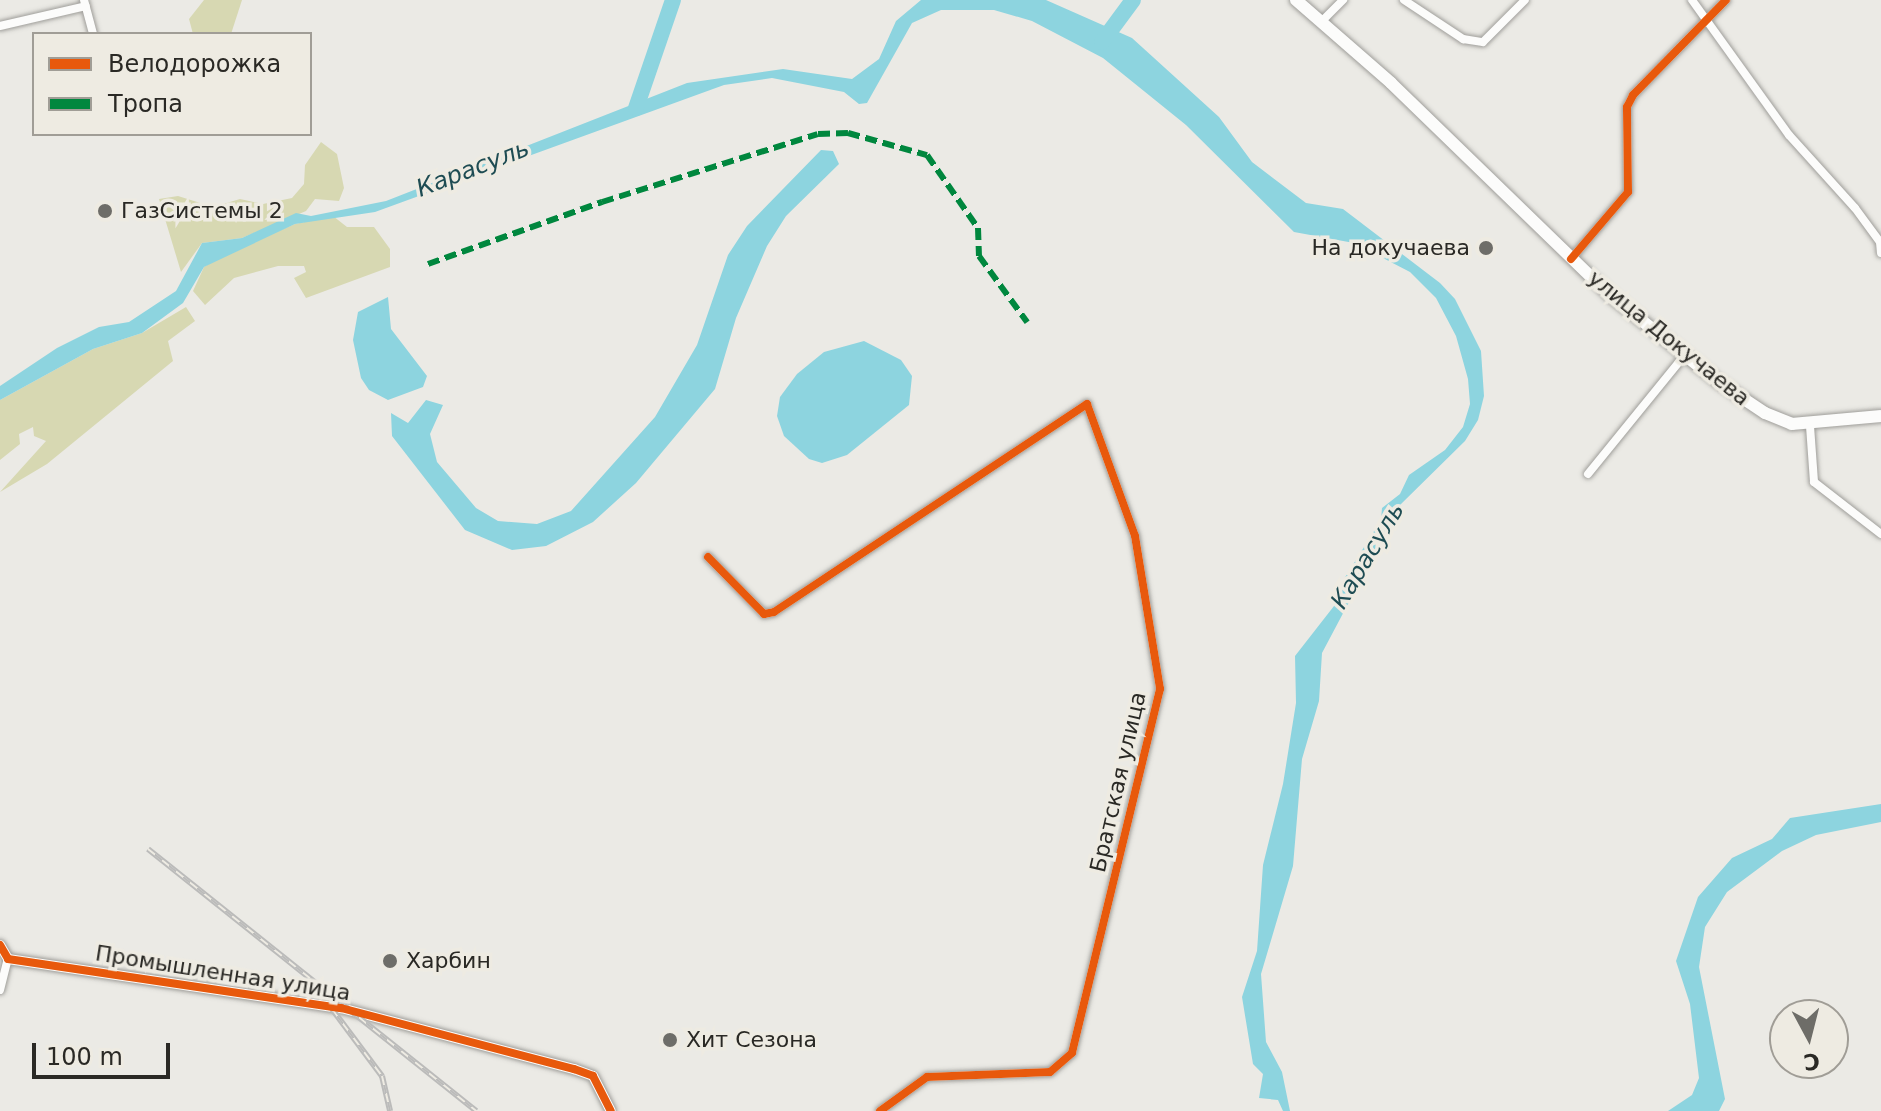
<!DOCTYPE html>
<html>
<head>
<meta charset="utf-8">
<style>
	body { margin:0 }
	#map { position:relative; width:1881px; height:1111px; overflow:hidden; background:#ebeae5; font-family:"DejaVu Sans",sans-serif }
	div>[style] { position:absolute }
	.green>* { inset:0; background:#d7d8b2 }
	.water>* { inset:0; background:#8dd4df }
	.river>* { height:16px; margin:-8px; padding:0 8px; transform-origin:8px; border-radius:8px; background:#8dd4df }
	.roads { filter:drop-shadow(0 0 2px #9f9e9a) drop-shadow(0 0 2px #9f9e9a) }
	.minor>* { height:8px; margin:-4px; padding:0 4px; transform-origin:4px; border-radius:4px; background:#fcfcfb }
	.tertiary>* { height:10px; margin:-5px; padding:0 5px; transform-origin:5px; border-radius:5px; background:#fcfcfb }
	.secondary>* { height:12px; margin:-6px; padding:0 6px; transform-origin:6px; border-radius:6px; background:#fcfcfb }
	.rail>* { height:6px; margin-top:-3px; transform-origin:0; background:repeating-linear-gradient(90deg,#eeebe2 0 9px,#bbbbba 0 18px); box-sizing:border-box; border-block:2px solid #bbbbba }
	.quiet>* { height:6px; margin-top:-3px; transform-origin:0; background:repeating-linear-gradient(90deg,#00873e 0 12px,transparent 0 18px) }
	.cycleway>* { height:8px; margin:-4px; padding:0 4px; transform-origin:4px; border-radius:4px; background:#e8590c }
	.dots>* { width:22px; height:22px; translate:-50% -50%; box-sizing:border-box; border:4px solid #eeebe2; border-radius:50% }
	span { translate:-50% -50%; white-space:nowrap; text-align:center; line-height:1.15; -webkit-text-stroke:7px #eeebe2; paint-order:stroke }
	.poi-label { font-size:22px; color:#2a2925 }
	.left { translate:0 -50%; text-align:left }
	.right { translate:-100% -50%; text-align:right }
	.street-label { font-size:22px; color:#2a2925 }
	.water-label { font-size:24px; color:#1e4c53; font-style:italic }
	.legend { position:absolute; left:32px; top:32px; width:280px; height:104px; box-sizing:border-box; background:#eeebe2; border:2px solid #a09d96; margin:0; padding:10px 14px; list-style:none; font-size:24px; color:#2a2925 }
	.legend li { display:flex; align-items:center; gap:16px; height:40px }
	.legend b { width:40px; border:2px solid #a09d96 }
	.north { position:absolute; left:1769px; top:999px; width:80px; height:80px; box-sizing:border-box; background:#eeebe2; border:2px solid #a09d96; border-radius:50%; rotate:173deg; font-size:22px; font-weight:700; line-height:32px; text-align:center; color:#2a2925 }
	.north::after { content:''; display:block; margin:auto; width:28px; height:36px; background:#6e6d68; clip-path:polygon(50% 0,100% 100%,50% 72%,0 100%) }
	.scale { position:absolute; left:32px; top:1043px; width:138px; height:36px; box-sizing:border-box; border:4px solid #2a2925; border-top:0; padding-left:10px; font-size:24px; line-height:28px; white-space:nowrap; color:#2a2925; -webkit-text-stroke:6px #eeebe2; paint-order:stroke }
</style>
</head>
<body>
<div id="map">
	<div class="green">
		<div style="clip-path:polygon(204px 0,242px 0,231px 34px,193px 34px,189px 19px)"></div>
		<div style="clip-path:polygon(321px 142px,337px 154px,344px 188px,339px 201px,315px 199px,306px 211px,242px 238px,202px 243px,181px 272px,159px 199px,178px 196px,213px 207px,240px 199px,263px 204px,292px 198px,304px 184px,305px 165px)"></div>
		<div style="clip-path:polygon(333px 216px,347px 227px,374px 227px,390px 249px,390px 267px,306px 298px,294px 278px,306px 272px,304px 266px,278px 266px,234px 278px,205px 305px,193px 291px,204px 267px,226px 253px,295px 224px)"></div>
		<div style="clip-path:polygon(186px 307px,195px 321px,168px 341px,173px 361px,47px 464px,0 492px,46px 441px,34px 436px,33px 427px,19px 434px,20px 444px,0 460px,0 400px,93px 349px,142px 333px)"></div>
	</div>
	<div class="water">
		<div style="clip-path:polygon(921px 0,1046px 0,1132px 38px,1219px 117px,1252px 162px,1306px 203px,1343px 209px,1440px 283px,1455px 299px,1481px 351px,1484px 396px,1478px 420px,1465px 441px,1401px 504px,1322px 653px,1319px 701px,1302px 759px,1293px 866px,1261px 974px,1266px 1042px,1282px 1072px,1290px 1111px,1283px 1111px,1278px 1100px,1259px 1098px,1263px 1074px,1253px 1064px,1242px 997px,1257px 951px,1263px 865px,1283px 784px,1296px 703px,1295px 656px,1334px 606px,1334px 595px,1381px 520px,1382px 508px,1400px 494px,1409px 475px,1445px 450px,1463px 427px,1470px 404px,1468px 379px,1456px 336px,1436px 298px,1410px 272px,1354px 243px,1294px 232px,1186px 125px,1103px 58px,1032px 21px,994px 10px,941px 10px,912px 23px,867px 103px,859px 104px,844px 92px,772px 78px,724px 85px,375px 212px,295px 224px,204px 267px,183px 303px,142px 333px,93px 349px,0 400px,0 386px,57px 348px,99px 327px,129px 322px,176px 291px,202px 243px,242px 238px,296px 213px,311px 216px,386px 201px,687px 83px,783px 69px,852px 79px,879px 59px,896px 21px)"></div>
		<div style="clip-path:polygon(821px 150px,833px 151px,839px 164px,786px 216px,767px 246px,736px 318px,715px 389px,636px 483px,593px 522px,546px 546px,512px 550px,465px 530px,392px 436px,391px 413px,408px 423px,426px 400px,443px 405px,430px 434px,437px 462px,476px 508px,498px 521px,537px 524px,571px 511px,655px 417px,697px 345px,728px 255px,747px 226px)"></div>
		<div style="clip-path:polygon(388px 297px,391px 329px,427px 376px,423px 387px,388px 400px,369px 390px,361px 378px,353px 340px,358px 312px)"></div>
		<div style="clip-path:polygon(864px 341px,901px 360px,912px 376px,909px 405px,847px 455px,822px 463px,809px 459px,784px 436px,777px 416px,780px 397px,797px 374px,824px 352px)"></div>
		<div style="clip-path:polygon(1881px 804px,1881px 822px,1816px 835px,1782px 851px,1727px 892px,1705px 927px,1699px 967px,1725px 1099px,1719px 1111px,1668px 1111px,1692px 1095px,1699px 1078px,1690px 1004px,1676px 961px,1698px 897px,1732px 858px,1772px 839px,1790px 818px)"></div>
	</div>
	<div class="river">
		<div style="left:1102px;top:42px;width:52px;rotate:-53.6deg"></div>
		<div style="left:636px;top:108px;width:114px;rotate:-71.1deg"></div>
	</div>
	<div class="roads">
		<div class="minor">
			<div style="left:84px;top:0;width:35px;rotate:75deg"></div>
			<div style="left:1404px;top:0;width:71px;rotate:33.5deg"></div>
			<div style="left:1463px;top:39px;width:20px;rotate:9deg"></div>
			<div style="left:1483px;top:42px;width:59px;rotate:-45deg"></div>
			<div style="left:1692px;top:0;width:166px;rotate:54.3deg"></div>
			<div style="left:1789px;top:135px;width:98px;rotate:47.9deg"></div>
			<div style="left:1855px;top:208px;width:42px;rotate:53.7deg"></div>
			<div style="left:1880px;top:242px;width:11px;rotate:85deg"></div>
			<div style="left:1322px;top:21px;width:30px;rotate:-45deg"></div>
			<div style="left:0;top:26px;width:88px;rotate:-13.1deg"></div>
			<div style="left:1571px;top:259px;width:88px;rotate:-49.6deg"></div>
			<div style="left:1628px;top:192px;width:85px;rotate:-90.7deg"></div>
			<div style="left:1627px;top:107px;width:13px;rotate:-63deg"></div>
			<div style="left:1633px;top:95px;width:133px;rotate:-45.6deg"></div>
			<div style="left:1810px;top:426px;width:56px;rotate:85.9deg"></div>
			<div style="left:1814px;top:482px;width:85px;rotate:37.8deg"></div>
			<div style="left:1588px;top:474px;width:152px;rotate:-50.9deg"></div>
			<div style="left:708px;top:557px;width:80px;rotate:45.5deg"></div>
			<div style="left:764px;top:614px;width:10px;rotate:-11deg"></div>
			<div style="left:774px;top:612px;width:376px;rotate:-33.6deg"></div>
			<div style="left:1087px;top:404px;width:140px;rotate:70deg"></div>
			<div style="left:1135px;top:536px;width:155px;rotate:80.7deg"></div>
			<div style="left:1160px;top:689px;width:374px;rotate:103.6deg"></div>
			<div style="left:1072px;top:1053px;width:29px;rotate:139deg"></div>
			<div style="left:1050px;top:1072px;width:123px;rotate:177.7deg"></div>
			<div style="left:927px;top:1077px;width:58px;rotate:144.1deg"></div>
			<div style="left:0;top:990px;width:32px;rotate:-76deg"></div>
		</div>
		<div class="tertiary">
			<div style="left:0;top:945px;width:16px;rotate:60deg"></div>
			<div style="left:8px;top:959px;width:337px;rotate:8.4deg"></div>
			<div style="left:341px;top:1008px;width:241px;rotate:14.7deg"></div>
			<div style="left:574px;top:1069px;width:20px;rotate:20deg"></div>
			<div style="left:593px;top:1076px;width:39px;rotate:63deg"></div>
		</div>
		<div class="secondary">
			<div style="left:1296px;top:0;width:126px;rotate:41.1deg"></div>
			<div style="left:1391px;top:83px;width:306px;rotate:44.1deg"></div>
			<div style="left:1611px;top:296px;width:139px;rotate:38.6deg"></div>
			<div style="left:1720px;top:383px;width:54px;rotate:33.7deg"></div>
			<div style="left:1765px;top:413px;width:29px;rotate:22deg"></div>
			<div style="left:1792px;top:424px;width:89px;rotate:-5.1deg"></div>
		</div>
	</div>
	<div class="rail">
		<div style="left:148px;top:849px;width:420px;rotate:38.6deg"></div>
		<div style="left:332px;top:1009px;width:84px;rotate:53.3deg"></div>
		<div style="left:382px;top:1076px;width:36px;rotate:77deg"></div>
	</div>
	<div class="quiet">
		<div style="left:428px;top:264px;width:185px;rotate:-19.6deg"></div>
		<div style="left:602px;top:202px;width:226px;rotate:-17.5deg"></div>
		<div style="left:818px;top:134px;width:30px;rotate:-2deg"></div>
		<div style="left:848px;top:133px;width:82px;rotate:15.6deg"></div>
		<div style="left:927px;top:155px;width:89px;rotate:55.1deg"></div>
		<div style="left:978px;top:228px;width:28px;rotate:88deg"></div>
		<div style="left:979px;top:256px;width:82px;rotate:54deg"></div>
	</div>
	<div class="cycleway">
		<div style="left:1571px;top:259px;width:88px;rotate:-49.6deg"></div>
		<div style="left:1628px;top:192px;width:85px;rotate:-90.7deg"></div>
		<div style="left:1627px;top:107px;width:13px;rotate:-63deg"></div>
		<div style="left:1633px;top:95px;width:133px;rotate:-45.6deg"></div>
		<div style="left:708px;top:557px;width:80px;rotate:45.5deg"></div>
		<div style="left:764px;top:614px;width:10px;rotate:-11deg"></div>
		<div style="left:774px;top:612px;width:376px;rotate:-33.6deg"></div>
		<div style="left:1087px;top:404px;width:140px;rotate:70deg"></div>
		<div style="left:1135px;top:536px;width:155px;rotate:80.7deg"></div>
		<div style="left:1160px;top:689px;width:374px;rotate:103.6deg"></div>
		<div style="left:1072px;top:1053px;width:29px;rotate:139deg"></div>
		<div style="left:1050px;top:1072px;width:123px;rotate:177.7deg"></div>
		<div style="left:927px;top:1077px;width:58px;rotate:144.1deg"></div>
		<div style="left:0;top:945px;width:16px;rotate:60deg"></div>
		<div style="left:8px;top:959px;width:337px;rotate:8.4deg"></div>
		<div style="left:341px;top:1008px;width:241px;rotate:14.7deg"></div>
		<div style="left:574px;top:1069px;width:20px;rotate:20deg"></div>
		<div style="left:593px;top:1076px;width:39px;rotate:63deg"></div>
	</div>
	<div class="dots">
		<div style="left:105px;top:211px;background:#6e6d68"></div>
		<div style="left:1486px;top:248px;background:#6e6d68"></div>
		<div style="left:390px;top:961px;background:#6e6d68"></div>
		<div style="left:670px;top:1040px;background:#6e6d68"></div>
	</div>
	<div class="poi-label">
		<span class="left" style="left:121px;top:211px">ГазСистемы 2</span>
		<span class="right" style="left:1470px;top:248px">На докучаева</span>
		<span class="left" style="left:406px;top:961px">Харбин</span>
		<span class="left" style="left:686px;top:1040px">Хит Сезона</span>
	</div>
	<div class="street-label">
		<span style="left:1669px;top:338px;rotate:39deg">улица Докучаева</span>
		<span style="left:1118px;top:782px;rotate:-77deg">Братская улица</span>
		<span style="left:223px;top:973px;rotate:9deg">Промышленная улица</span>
	</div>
	<div class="water-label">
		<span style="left:473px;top:169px;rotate:-21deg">Карасуль</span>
		<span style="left:1368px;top:556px;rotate:-59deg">Карасуль</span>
	</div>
	<ul class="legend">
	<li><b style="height:10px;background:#e8590c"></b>Велодорожка</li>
	<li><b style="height:10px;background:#00873e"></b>Тропа</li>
	</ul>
	<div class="north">С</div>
	<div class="scale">100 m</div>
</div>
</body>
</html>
